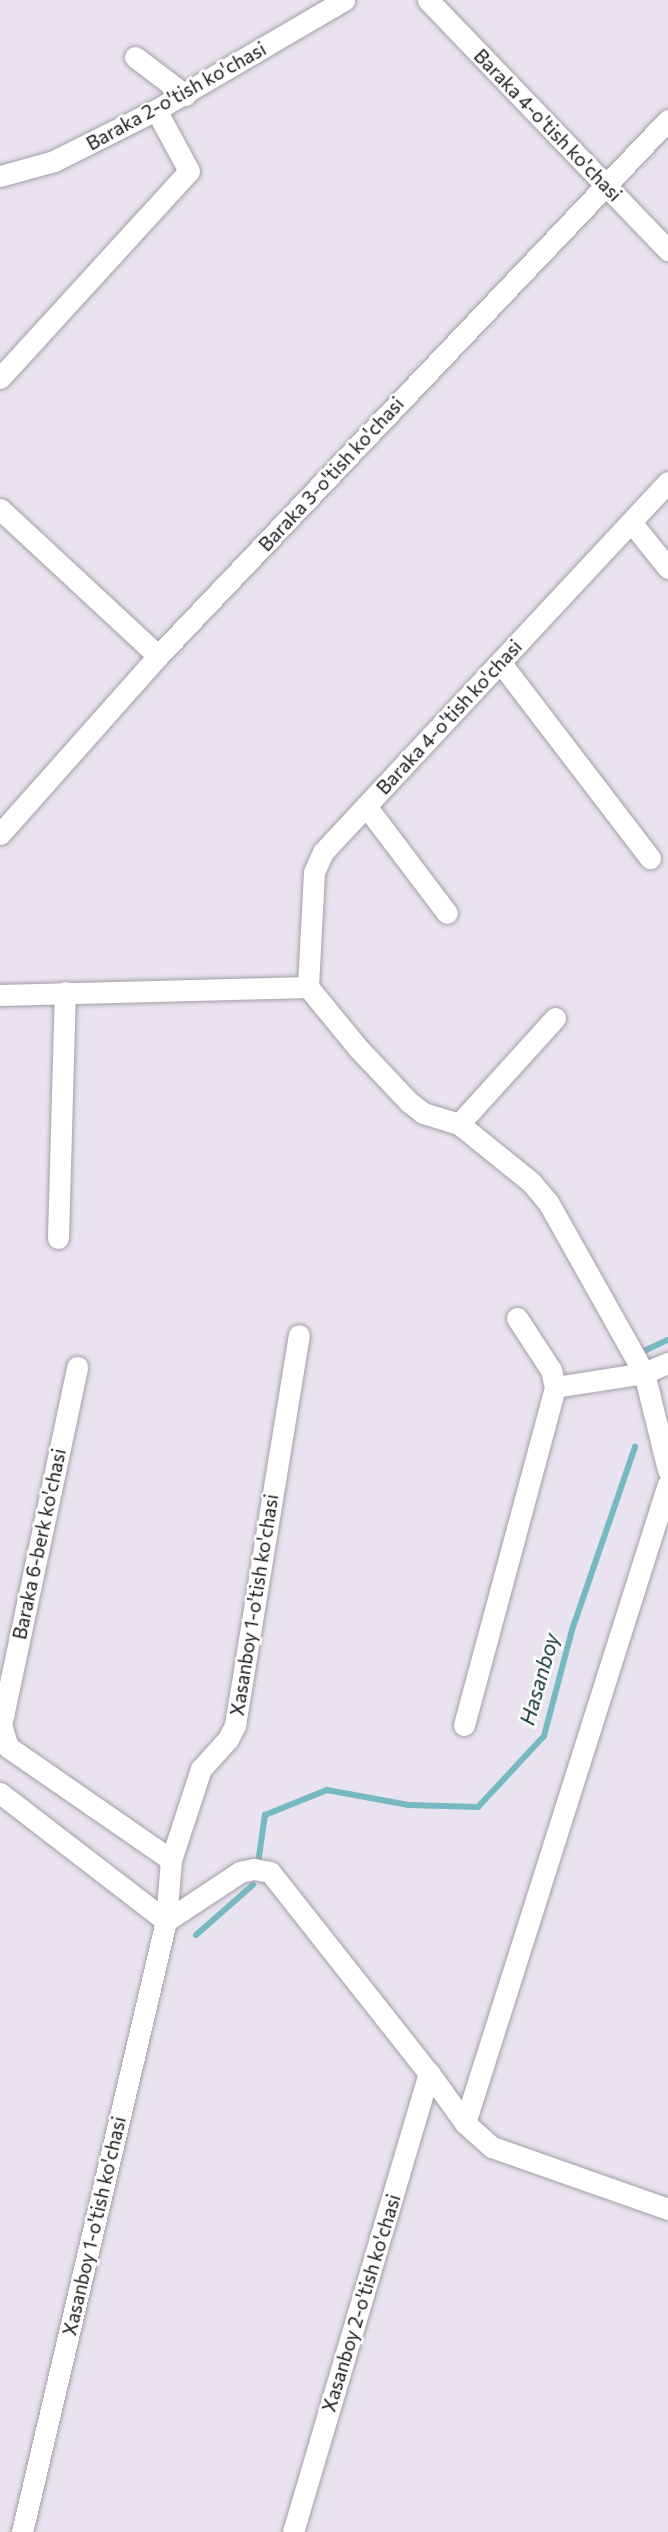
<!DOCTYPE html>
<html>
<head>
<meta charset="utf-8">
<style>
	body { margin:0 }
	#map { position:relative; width:668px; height:2532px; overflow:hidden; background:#e8e3ee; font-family:Commissioner,sans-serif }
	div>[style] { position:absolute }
	.stream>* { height:6px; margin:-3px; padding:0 3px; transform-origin:3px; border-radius:3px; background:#77b9c0 }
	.roads { filter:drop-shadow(0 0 2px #a39ea8) drop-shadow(0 0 2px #a39ea8) }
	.minor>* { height:21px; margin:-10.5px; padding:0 10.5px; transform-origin:10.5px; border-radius:10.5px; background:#fff }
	span { translate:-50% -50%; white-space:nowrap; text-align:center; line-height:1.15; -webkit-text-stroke:5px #fff; paint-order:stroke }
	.street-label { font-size:19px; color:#171518 }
	.water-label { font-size:21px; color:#0d2f32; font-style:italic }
</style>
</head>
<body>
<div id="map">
	<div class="stream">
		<div style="left:644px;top:1351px;width:26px;rotate:-25deg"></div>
		<div style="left:258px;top:1863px;width:49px;rotate:-81.7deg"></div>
		<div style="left:265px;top:1815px;width:67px;rotate:-22deg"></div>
		<div style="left:327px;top:1790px;width:83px;rotate:10.4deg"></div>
		<div style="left:409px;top:1805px;width:69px;rotate:1.7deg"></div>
		<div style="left:478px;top:1807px;width:97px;rotate:-47.1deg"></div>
		<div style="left:544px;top:1736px;width:110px;rotate:-75.2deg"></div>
		<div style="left:572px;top:1630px;width:194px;rotate:-71deg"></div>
		<div style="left:196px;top:1935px;width:76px;rotate:-41.3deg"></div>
	</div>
	<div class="roads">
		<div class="minor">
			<div style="left:428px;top:0;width:347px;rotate:46.2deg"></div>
			<div style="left:135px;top:57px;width:63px;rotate:37.2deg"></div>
			<div style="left:0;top:176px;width:56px;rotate:-15.5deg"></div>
			<div style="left:54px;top:161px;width:114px;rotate:-26.6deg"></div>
			<div style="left:156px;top:110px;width:218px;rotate:-30.3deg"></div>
			<div style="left:0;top:378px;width:280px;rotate:-47.6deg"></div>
			<div style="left:189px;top:171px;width:69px;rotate:-118.4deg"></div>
			<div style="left:668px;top:482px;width:506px;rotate:133deg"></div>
			<div style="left:323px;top:852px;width:22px;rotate:114deg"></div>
			<div style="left:314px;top:872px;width:115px;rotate:93deg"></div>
			<div style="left:308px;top:987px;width:80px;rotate:50.6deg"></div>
			<div style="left:359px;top:1049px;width:73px;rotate:46.7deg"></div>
			<div style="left:409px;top:1102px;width:18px;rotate:38deg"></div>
			<div style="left:423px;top:1113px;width:38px;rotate:17deg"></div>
			<div style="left:459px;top:1124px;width:92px;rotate:38.9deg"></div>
			<div style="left:531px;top:1182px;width:26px;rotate:50deg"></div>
			<div style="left:548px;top:1202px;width:196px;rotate:60.7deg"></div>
			<div style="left:644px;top:1373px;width:100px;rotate:76.1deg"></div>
			<div style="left:0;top:509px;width:216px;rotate:42.9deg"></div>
			<div style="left:631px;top:522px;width:59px;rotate:51.2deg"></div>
			<div style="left:500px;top:662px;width:247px;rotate:52.6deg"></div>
			<div style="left:366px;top:806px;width:134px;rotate:52.9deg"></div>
			<div style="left:0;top:834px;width:238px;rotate:-48.4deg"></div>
			<div style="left:158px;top:656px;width:740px;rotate:-46.42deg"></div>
			<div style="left:0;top:995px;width:308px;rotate:-1.5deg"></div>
			<div style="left:459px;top:1124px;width:143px;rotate:-47.8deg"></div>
			<div style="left:58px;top:1238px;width:246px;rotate:-88.4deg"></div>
			<div style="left:555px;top:1387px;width:90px;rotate:-8.9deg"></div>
			<div style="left:644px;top:1373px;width:26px;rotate:-23deg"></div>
			<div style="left:0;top:1721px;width:27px;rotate:73deg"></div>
			<div style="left:8px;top:1747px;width:198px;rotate:34.7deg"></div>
			<div style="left:2px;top:1721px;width:362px;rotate:-78deg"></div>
			<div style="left:464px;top:1725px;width:350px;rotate:-74.9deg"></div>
			<div style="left:555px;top:1387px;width:17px;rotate:-103deg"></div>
			<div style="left:551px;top:1370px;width:62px;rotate:-123.2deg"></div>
			<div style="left:0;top:1793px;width:210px;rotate:37.6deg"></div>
			<div style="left:166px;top:1921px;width:89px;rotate:-33.5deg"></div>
			<div style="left:240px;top:1872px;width:14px;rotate:-12deg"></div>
			<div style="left:254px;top:1869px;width:16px;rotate:11deg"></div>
			<div style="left:270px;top:1872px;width:256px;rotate:51.7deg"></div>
			<div style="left:429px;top:2073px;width:62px;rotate:54.2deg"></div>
			<div style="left:465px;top:2123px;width:36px;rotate:42deg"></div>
			<div style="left:492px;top:2147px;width:187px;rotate:19.4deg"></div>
			<div style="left:465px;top:2123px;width:670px;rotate:-72.38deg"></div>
			<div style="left:22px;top:2532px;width:628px;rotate:-76.74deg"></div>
			<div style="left:166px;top:1921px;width:61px;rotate:-85.3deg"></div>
			<div style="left:171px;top:1860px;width:96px;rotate:-71.8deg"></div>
			<div style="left:201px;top:1769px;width:40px;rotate:-48deg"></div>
			<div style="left:228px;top:1739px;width:16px;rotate:-63deg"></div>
			<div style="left:235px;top:1725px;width:395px;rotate:-80.7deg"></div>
			<div style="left:293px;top:2532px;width:479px;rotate:-73.5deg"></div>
		</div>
	</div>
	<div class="street-label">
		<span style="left:176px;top:96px;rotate:-29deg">Baraka 2-o'tish ko'chasi</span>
		<span style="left:548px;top:125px;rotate:46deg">Baraka 4-o'tish ko'chasi</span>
		<span style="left:331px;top:474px;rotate:-47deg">Baraka 3-o'tish ko'chasi</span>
		<span style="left:449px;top:717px;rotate:-47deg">Baraka 4-o'tish ko'chasi</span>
		<span style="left:39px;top:1544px;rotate:-78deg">Baraka 6-berk ko'chasi</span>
		<span style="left:254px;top:1605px;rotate:-81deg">Xasanboy 1-o'tish ko'chasi</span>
		<span style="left:94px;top:2226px;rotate:-77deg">Xasanboy 1-o'tish ko'chasi</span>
		<span style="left:361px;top:2303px;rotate:-73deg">Xasanboy 2-o'tish ko'chasi</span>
	</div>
	<div class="water-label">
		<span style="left:539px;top:1679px;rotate:-74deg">Hasanboy</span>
	</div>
</div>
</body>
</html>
